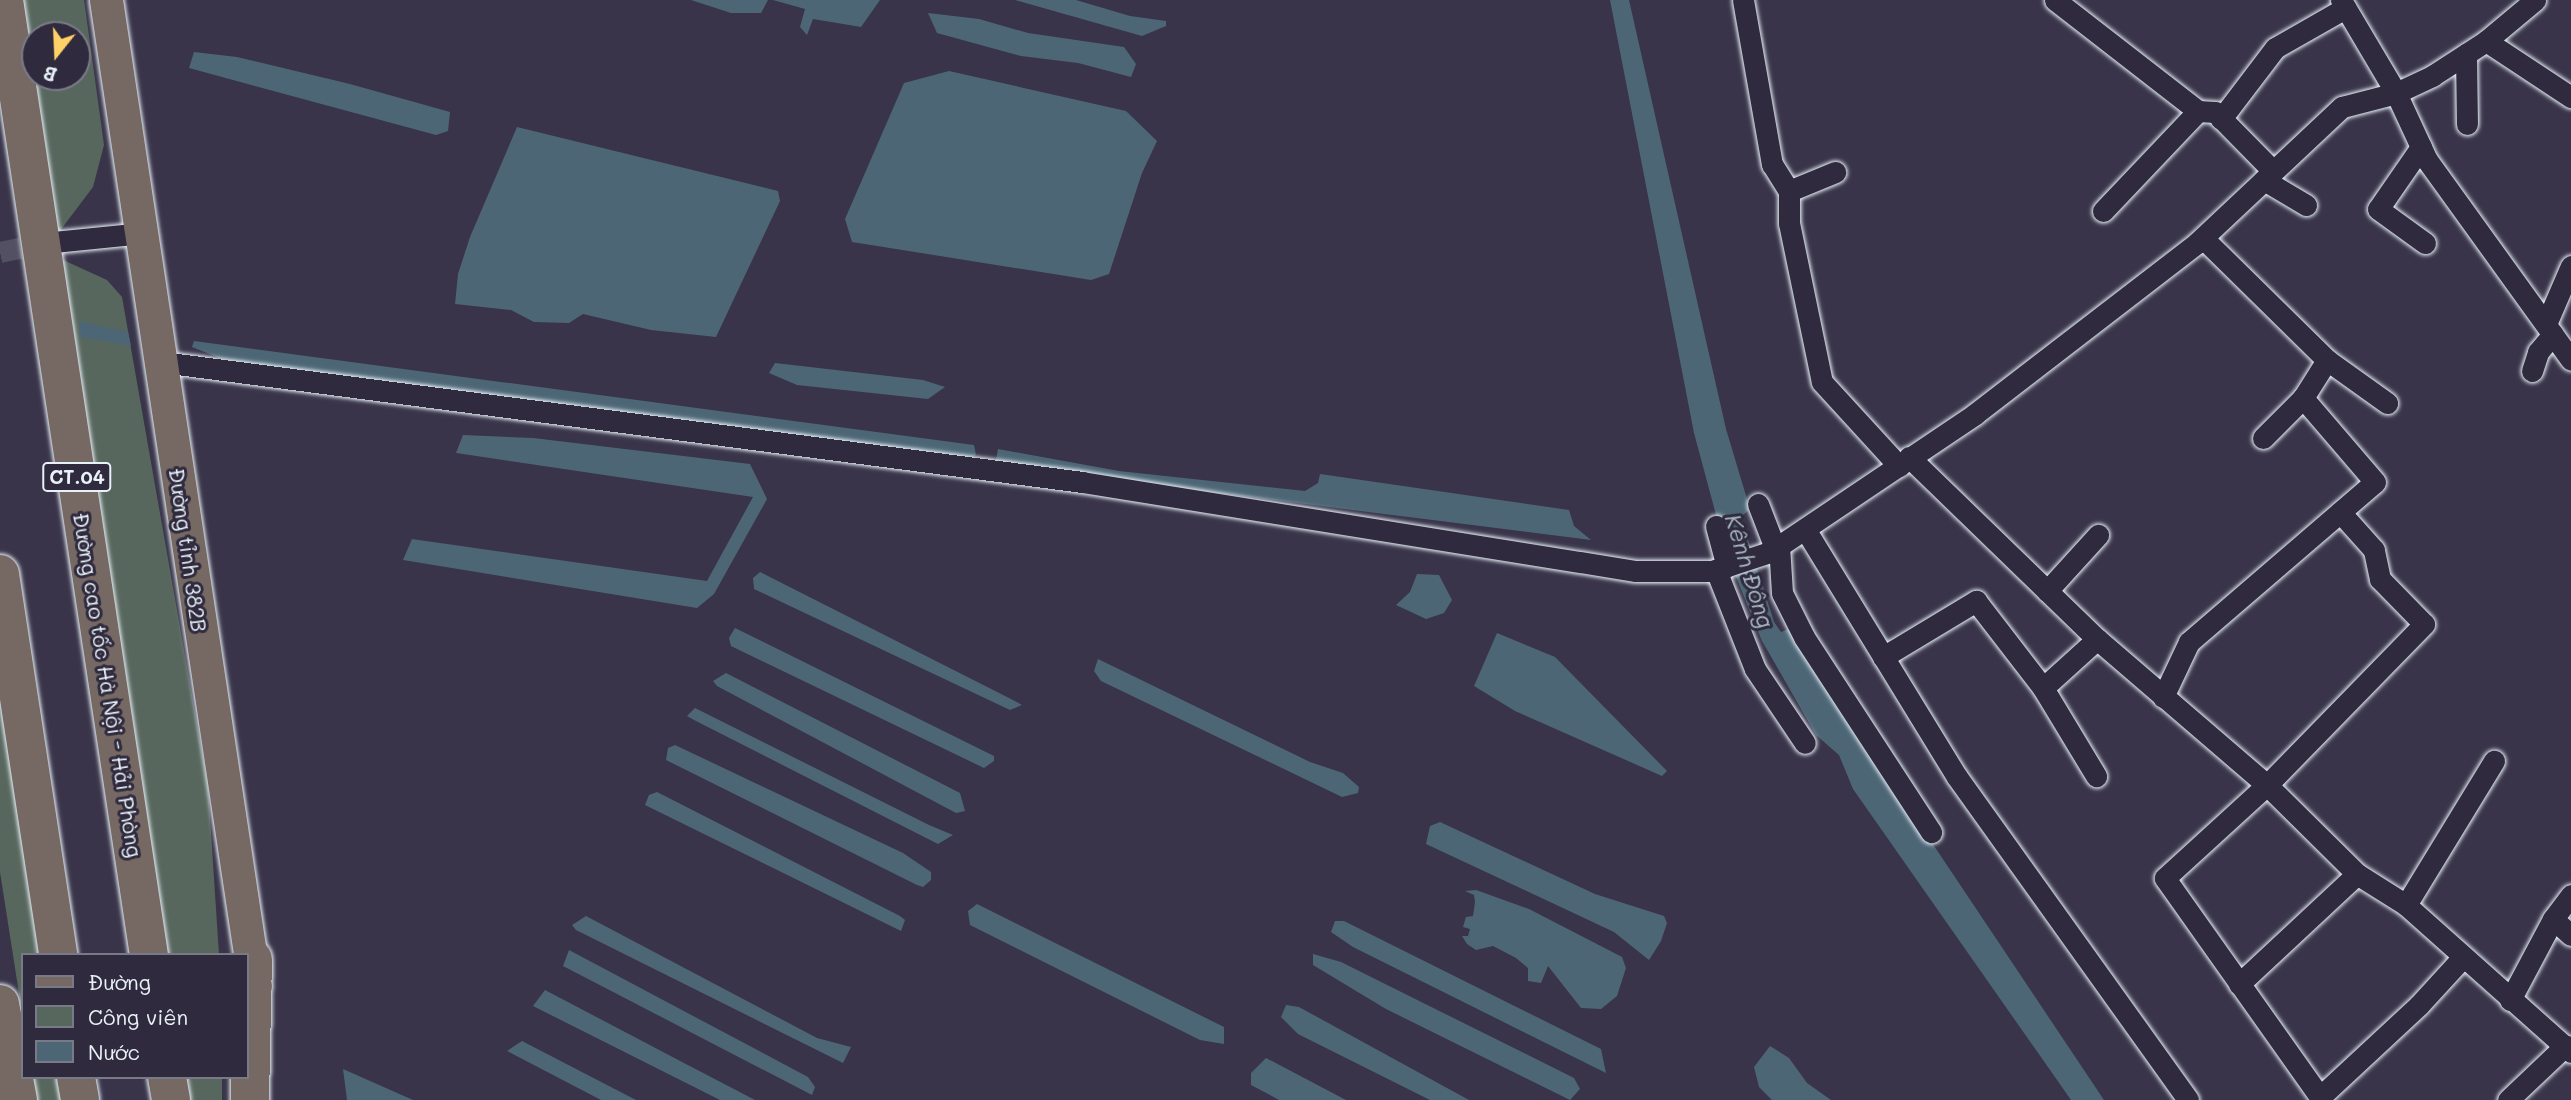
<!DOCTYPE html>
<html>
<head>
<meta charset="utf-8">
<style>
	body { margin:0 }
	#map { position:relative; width:2571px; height:1100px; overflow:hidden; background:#393449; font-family:Mali,sans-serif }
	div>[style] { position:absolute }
	.green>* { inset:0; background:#58675e }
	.water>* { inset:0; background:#4d6676 }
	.street-tunnel>* { height:21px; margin-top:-10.5px; transform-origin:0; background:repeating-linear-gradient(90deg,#535063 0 21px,transparent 0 31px) }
	.roads { filter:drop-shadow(0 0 2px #e8f1f8) drop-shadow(0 0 2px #e8f1f8) }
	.street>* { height:21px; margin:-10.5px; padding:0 10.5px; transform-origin:10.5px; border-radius:10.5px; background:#2f2a3d }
	.primary>* { height:33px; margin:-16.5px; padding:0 16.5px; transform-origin:16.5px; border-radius:16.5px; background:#766964 }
	.highway>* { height:38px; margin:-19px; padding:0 19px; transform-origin:19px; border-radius:19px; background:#766964 }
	span { translate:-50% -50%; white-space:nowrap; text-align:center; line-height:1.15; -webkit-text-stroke:6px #2f2a3d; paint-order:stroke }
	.shield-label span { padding:2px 5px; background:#2f2a3d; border:2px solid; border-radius:5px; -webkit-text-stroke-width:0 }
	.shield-label { font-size:19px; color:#e8f1f8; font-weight:700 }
	.street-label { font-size:21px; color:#e8f1f8 }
	.water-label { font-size:23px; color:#aab9c4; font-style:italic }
	.legend { position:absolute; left:21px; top:953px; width:228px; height:126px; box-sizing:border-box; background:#2f2a3d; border:2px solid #797a88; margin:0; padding:9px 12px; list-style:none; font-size:21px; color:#e8f1f8 }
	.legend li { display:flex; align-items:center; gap:14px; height:35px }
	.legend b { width:35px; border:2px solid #797a88 }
	.north { position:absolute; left:21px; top:21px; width:70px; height:70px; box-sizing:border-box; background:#2f2a3d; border:2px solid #797a88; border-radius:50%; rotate:198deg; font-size:19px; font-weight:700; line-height:28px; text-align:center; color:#e8f1f8 }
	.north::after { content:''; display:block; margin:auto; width:24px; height:32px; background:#ffd166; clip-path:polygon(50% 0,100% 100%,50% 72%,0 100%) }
</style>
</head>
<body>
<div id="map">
	<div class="green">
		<div style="clip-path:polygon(evenodd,7px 0,84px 0,104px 145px,93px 187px,56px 236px,7px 0,35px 35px,77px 35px,77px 77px,35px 77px,35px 35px)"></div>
		<div style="clip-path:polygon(61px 259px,107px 280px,122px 297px,208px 787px,219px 955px,153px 955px)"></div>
		<div style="clip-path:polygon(0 651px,47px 955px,23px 955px,23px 1019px,0 872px)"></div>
		<div style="clip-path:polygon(32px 1077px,66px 1077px,69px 1100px,36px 1100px)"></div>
		<div style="clip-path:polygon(172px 1077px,222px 1077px,222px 1100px,175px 1100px)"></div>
	</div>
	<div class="water">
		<div style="clip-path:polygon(691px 0,768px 0,761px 13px,731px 13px)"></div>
		<div style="clip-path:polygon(773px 0,880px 0,861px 27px,813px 19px,807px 35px,800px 27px,805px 9px)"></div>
		<div style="clip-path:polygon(1015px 0,1076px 0,1130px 16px,1166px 21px,1166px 26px,1142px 36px)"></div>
		<div style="clip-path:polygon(1610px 0,1629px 0,1726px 429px,1750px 509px,1741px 517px,1774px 622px,1781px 632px,1789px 629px,2104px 1100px,2071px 1100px,1853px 789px,1839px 755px,1816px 735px,1762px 641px,1726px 552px,1694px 433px)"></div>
		<div style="clip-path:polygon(928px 13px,979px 19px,1028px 33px,1124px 47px,1136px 64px,1131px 77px,1078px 63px,1021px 56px,937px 33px)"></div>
		<div style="clip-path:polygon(194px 52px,237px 57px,350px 84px,450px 112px,448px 131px,436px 135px,189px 68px)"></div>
		<div style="clip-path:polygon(949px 71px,1126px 111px,1157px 141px,1142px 173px,1109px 274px,1091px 280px,852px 242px,845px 219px,904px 83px)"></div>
		<div style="clip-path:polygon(517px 127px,778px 191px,780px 201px,716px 337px,651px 330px,583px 314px,569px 323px,534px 322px,511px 310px,455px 304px,458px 274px,470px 237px)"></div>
		<div style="clip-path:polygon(79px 321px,128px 332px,131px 346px,80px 337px)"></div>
		<div style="clip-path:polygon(194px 341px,974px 445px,976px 455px,970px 459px,512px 403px,222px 359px,192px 347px)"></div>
		<div style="clip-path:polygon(775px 363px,923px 380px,945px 387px,928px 399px,797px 385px,769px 373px)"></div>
		<div style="clip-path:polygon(463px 435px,533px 438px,750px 464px,767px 499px,714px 594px,697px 608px,403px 560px,412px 539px,707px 581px,753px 497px,456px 453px)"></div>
		<div style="clip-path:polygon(998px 449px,1119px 471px,1305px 491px,1318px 483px,1320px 474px,1569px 510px,1574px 526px,1591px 540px,995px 465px)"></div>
		<div style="clip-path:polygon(760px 572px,1009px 698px,1022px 705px,1010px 710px,754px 589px,753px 578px)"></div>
		<div style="clip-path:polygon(1417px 574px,1439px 575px,1452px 600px,1444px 613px,1426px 619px,1396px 605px,1410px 592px)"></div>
		<div style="clip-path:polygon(735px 628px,994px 756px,994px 761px,984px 768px,731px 646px,729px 638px)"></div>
		<div style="clip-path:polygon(1497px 633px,1555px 657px,1667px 771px,1662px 776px,1515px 711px,1474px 686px)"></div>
		<div style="clip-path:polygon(1098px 659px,1310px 762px,1343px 773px,1359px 787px,1358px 793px,1342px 797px,1101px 681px,1094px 671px)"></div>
		<div style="clip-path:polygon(726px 673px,960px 793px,965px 811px,956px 813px,717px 686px,713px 681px)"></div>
		<div style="clip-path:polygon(695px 708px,929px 825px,953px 835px,938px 844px,694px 720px,687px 716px)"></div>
		<div style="clip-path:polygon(675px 745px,903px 853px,931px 872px,931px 880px,923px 887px,917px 885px,666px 760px,668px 748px)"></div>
		<div style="clip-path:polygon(657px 792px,900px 916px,905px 920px,901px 931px,645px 805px,649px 795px)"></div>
		<div style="clip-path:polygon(1440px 822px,1595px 894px,1664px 916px,1667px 923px,1661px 941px,1649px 960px,1614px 932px,1426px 844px,1430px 826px)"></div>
		<div style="clip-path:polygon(1476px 890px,1529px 909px,1622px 957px,1626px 968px,1617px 996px,1601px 1009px,1581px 1008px,1548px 966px,1541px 983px,1528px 981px,1528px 968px,1516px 958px,1493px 946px,1476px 950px,1467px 944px,1462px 936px,1468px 936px,1470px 929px,1463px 927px,1466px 917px,1473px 916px,1475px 902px,1474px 895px,1465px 891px)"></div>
		<div style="clip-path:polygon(977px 904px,1224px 1027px,1224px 1044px,1200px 1040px,970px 925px,968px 911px)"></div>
		<div style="clip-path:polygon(586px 916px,817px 1038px,851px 1047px,843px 1063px,576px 930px,572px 925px)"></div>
		<div style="clip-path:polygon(1335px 921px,1344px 921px,1601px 1049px,1606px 1073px,1353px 947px,1331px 932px)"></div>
		<div style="clip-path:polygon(569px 950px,808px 1077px,815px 1087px,812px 1095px,563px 966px)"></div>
		<div style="clip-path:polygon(1313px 954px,1341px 962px,1574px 1078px,1580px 1089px,1570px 1100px,1386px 1009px,1313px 965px)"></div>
		<div style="clip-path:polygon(545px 990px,684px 1063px,755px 1100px,720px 1100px,533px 1006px)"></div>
		<div style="clip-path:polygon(1286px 1005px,1299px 1007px,1469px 1100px,1430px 1100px,1298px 1034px,1281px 1017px)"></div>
		<div style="clip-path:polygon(522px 1041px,636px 1100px,601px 1100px,507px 1051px)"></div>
		<div style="clip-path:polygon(1770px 1046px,1789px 1058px,1807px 1083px,1831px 1100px,1772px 1100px,1759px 1087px,1754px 1067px)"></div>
		<div style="clip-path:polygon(1266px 1058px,1346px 1100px,1279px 1100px,1270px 1095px,1251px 1085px,1251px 1073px)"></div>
		<div style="clip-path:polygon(343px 1069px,413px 1100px,347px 1100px)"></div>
	</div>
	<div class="street-tunnel">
		<div style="left:0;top:252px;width:45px;rotate:-11.6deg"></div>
	</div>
	<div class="roads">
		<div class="street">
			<div style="left:1743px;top:0;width:167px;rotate:80deg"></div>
			<div style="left:1772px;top:164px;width:32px;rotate:58deg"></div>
			<div style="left:1789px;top:191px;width:32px;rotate:90deg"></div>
			<div style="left:1789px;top:223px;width:162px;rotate:78.3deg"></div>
			<div style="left:1822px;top:382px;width:114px;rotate:47.5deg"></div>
			<div style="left:2055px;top:0;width:181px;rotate:37.8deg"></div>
			<div style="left:2198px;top:111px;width:17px;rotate:3deg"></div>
			<div style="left:2215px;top:112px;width:83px;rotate:45.5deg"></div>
			<div style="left:2341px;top:0;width:108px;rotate:59.4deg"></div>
			<div style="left:2396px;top:93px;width:74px;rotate:65.2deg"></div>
			<div style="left:2427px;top:160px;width:246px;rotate:54.2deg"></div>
			<div style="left:2486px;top:41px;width:102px;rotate:33.4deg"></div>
			<div style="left:2466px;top:54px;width:70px;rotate:89.2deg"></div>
			<div style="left:2221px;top:119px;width:89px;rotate:-52.7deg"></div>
			<div style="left:2275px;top:48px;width:81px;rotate:-29.7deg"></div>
			<div style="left:2421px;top:147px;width:75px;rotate:124.7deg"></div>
			<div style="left:2378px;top:209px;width:58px;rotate:35.9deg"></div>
			<div style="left:2264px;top:180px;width:49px;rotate:30.8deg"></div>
			<div style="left:1789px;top:191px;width:50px;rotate:-22.4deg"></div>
			<div style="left:2103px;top:211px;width:138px;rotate:-46.5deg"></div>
			<div style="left:44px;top:243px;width:99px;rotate:-5.8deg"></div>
			<div style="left:2546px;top:324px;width:63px;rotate:-66.7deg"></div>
			<div style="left:2327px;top:360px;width:74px;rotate:35.6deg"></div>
			<div style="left:162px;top:362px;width:928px;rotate:7.43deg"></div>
			<div style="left:1082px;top:482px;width:561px;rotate:9.13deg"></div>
			<div style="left:1636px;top:571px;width:76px"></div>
			<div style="left:1712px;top:571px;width:61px;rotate:-18.1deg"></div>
			<div style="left:1770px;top:552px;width:247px;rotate:-33.9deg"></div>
			<div style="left:1975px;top:414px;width:280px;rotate:-37.6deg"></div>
			<div style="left:2197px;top:243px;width:199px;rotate:-43.2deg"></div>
			<div style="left:2342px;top:107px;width:56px;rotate:-14.5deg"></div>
			<div style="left:2396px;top:93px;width:40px;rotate:-25deg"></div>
			<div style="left:2432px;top:76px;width:64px;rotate:-32.9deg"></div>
			<div style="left:2486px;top:41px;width:64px;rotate:-39.9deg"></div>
			<div style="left:2532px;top:371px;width:20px;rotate:-72deg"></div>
			<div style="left:2538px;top:352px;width:23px;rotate:-50deg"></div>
			<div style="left:2263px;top:438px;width:57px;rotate:-45deg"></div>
			<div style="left:1909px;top:457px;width:262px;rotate:44.1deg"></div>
			<div style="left:2097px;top:639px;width:224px;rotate:40.7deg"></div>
			<div style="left:2267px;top:785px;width:127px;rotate:44.7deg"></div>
			<div style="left:2357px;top:874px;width:58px;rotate:32.3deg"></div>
			<div style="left:2406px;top:905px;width:221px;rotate:41.7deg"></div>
			<div style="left:1758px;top:504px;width:47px;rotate:68.9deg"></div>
			<div style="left:1716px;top:526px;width:42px;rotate:75deg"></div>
			<div style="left:1805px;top:529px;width:291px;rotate:58.5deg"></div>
			<div style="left:1957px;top:777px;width:397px;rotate:54.4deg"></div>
			<div style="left:1779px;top:545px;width:48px;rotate:86.4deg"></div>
			<div style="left:1782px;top:593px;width:49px;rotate:63.4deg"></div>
			<div style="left:1804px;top:637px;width:233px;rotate:56.9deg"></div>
			<div style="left:1716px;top:570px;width:106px;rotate:68.5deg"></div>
			<div style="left:1755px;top:669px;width:89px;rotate:56deg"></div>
			<div style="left:2047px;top:591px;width:76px;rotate:-47.7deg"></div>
			<div style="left:1883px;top:657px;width:109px;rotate:-31.1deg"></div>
			<div style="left:1976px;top:601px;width:110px;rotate:52.4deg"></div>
			<div style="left:2043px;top:688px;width:73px;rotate:-42.2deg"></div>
			<div style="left:2043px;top:688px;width:103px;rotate:58.9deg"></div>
			<div style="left:2163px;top:697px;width:61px;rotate:-64.7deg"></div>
			<div style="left:2189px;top:642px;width:245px;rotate:-40.7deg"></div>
			<div style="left:2375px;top:482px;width:111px;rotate:-130.6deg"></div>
			<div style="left:2303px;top:398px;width:45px;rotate:-57.7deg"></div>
			<div style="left:2327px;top:360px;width:174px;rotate:-135.5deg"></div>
			<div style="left:2406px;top:905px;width:169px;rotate:-58.6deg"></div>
			<div style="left:2553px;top:919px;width:24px;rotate:42deg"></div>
			<div style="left:2239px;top:984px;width:161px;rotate:-43deg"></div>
			<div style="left:2510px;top:1000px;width:92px;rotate:-62deg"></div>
			<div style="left:2553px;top:919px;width:30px;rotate:-53deg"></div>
			<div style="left:2320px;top:1097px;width:135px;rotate:-42.9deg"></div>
			<div style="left:2419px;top:1005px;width:65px;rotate:-47.5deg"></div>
			<div style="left:2322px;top:1100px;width:272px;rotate:-125.3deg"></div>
			<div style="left:2165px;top:878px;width:138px;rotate:-42.4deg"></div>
			<div style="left:2267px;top:785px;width:225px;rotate:-45.7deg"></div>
			<div style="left:2424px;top:624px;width:63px;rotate:-134.4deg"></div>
			<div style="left:2380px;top:579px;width:30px;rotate:-102deg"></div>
			<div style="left:2374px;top:550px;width:51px;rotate:-131.8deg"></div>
			<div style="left:2508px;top:1100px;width:79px;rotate:-43.5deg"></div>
		</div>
		<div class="primary">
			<div style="left:106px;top:0;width:997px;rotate:81.41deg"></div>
		</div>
		<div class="highway">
			<div style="left:4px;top:0;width:966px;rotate:81.37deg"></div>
			<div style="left:0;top:574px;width:385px;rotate:81.3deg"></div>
			<div style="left:0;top:1004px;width:98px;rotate:79.4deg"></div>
			<div style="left:76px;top:1077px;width:23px;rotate:80deg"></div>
			<div style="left:167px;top:1077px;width:23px;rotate:80deg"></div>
			<div style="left:250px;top:1100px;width:141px;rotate:-88.8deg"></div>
		</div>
	</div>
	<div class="shield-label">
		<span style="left:77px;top:477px">CT.04</span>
	</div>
	<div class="street-label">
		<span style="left:188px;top:550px;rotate:82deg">Đường tỉnh 382B</span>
		<span style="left:108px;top:685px;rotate:81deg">Đường cao tốc Hà Nội - Hải Phòng</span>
	</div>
	<div class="water-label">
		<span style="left:1750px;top:571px;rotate:73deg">Kênh Đông</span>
	</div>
	<ul class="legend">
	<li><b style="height:9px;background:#766964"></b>Đường</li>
	<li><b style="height:19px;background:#58675e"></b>Công viên</li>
	<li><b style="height:19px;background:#4d6676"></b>Nước</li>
	</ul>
	<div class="north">B</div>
</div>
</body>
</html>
